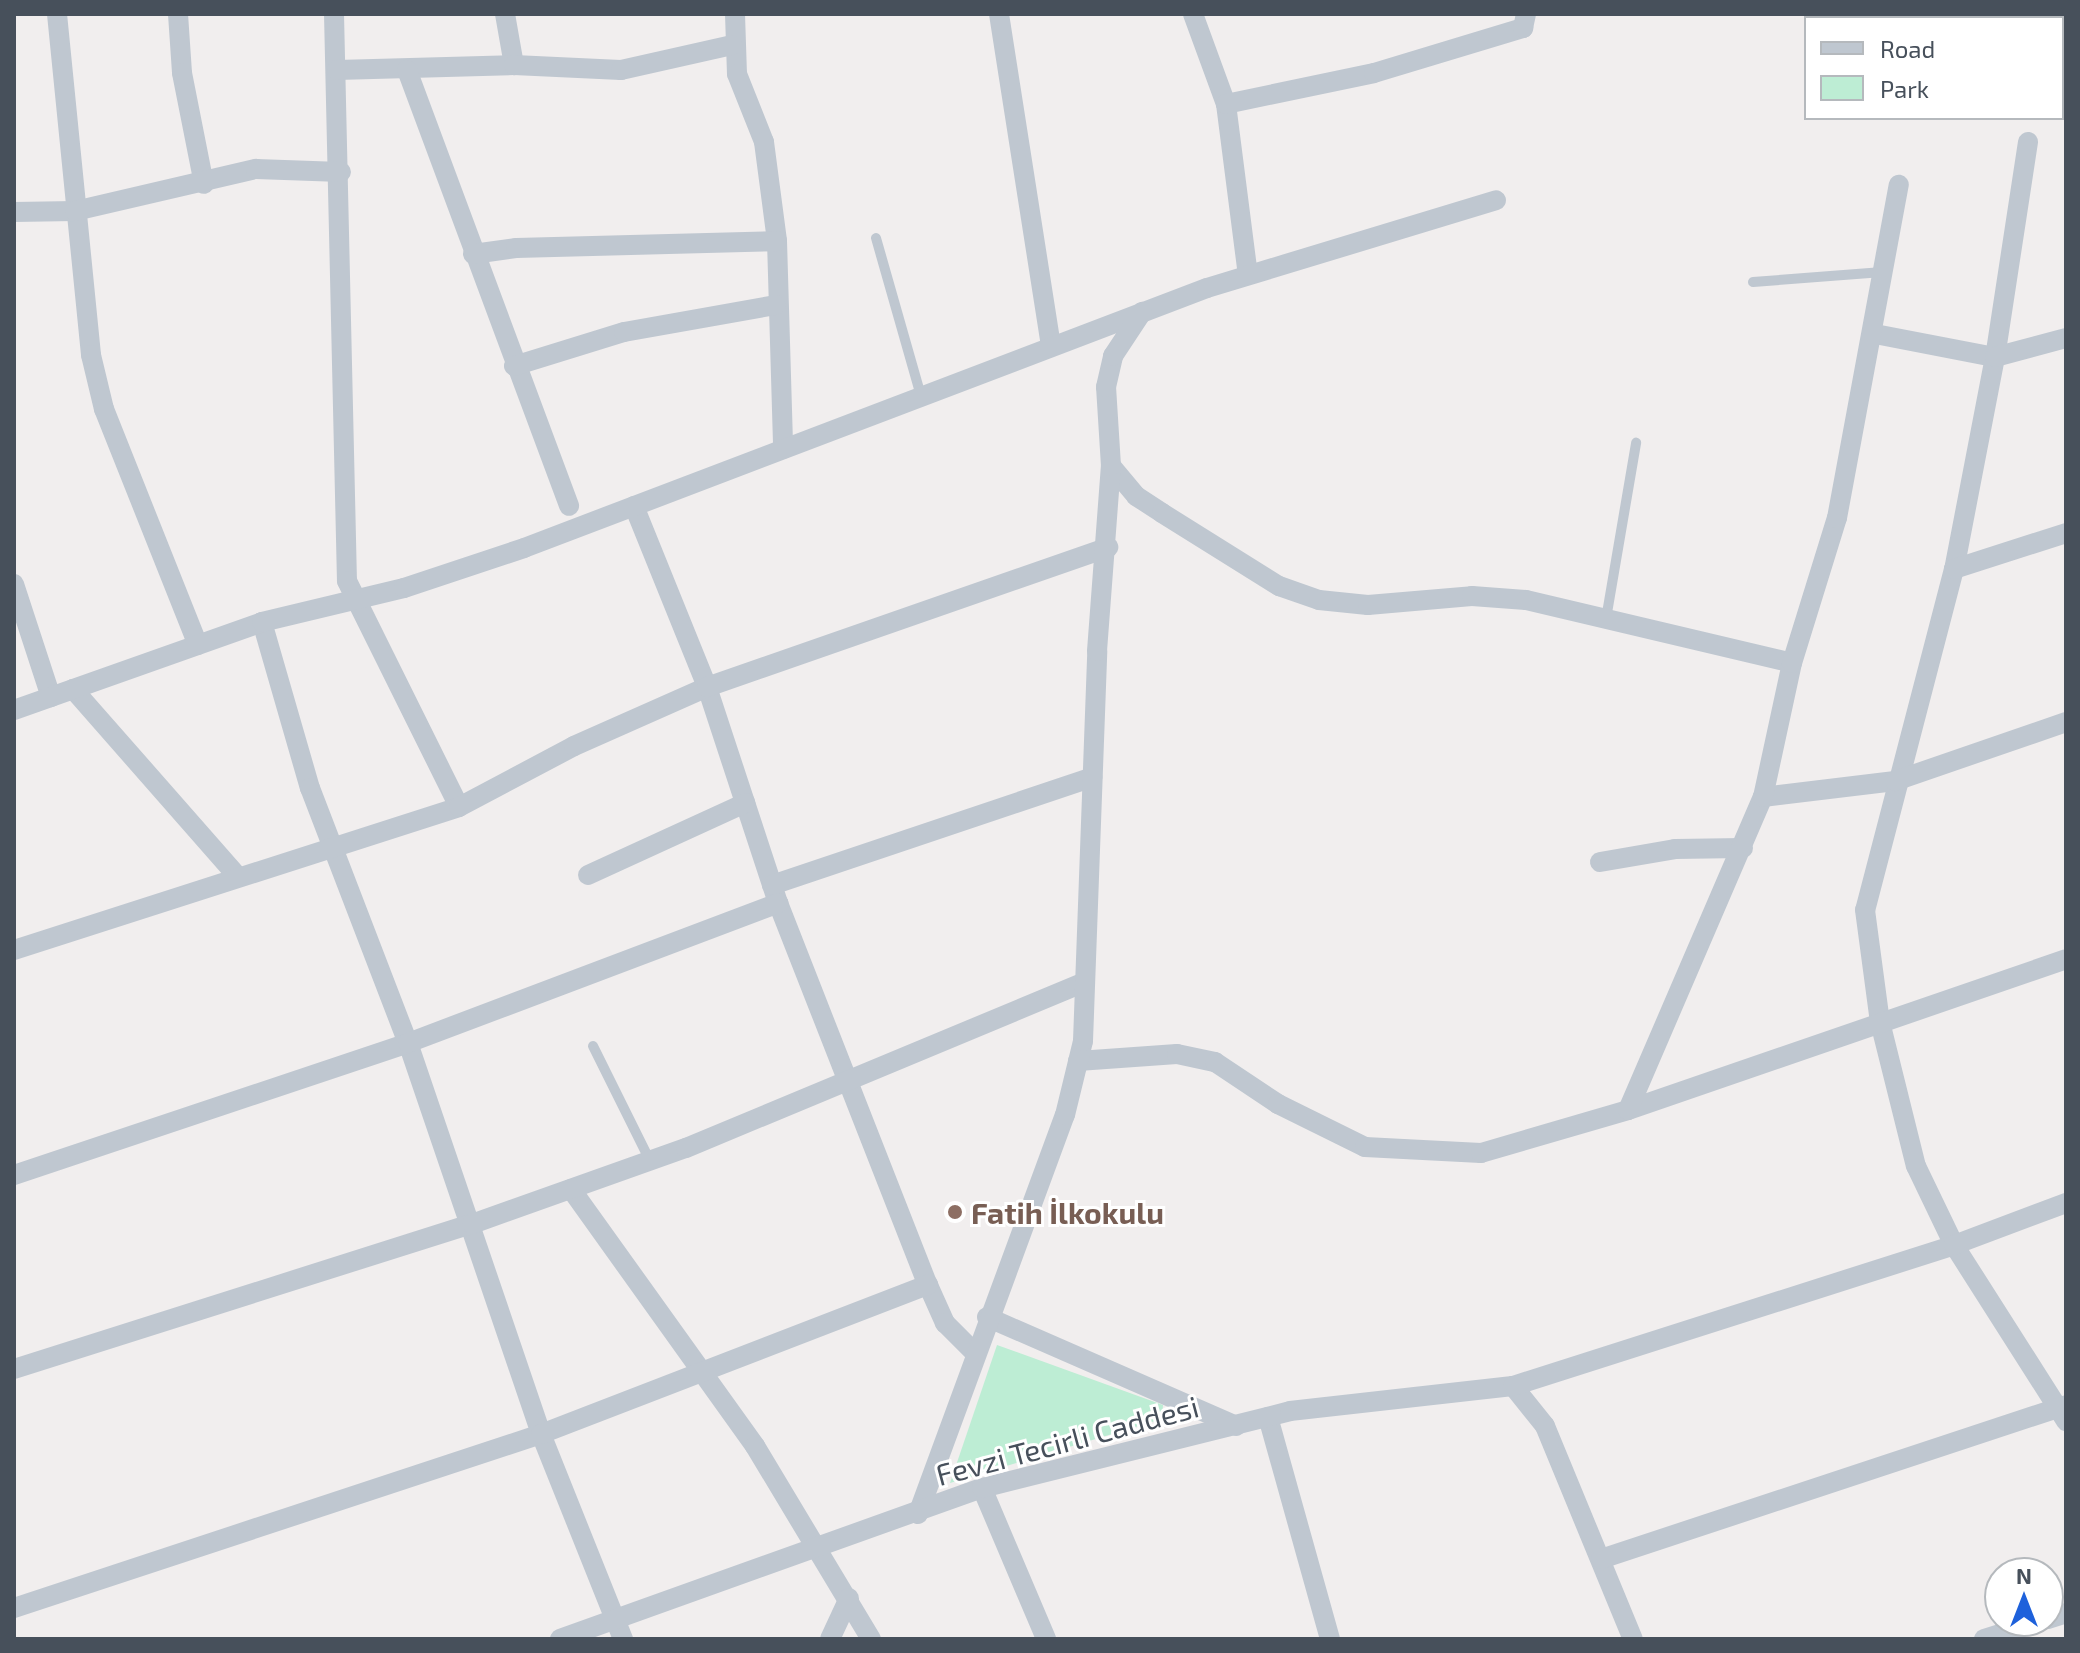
<!DOCTYPE html>
<html>
<head>
<meta charset="utf-8">
<style>
	body { margin:0 }
	#map { position:relative; width:2080px; height:1653px; overflow:hidden; background:#f1eeee; font-family:"Exo 2",sans-serif }
	div>[style] { position:absolute }
	.green>* { inset:0; background:#bdedd4 }
	.service>* { height:10px; margin:-5px; padding:0 5px; transform-origin:5px; border-radius:5px; background:#bfc7d0 }
	.minor>* { height:20px; margin:-10px; padding:0 10px; transform-origin:10px; border-radius:10px; background:#bfc7d0 }
	.dots>* { width:22px; height:22px; translate:-50% -50%; box-sizing:border-box; border:4px solid #fff; border-radius:50% }
	span { translate:-50% -50%; white-space:nowrap; text-align:center; line-height:1.15; -webkit-text-stroke:6px #fff; paint-order:stroke }
	.education-label { font-size:30px; color:#785e54; font-weight:700 }
	.left { translate:0 -50%; text-align:left }
	.street-label { font-size:30px; color:#47505b }
	.frame { position:absolute; inset:0; border:16px solid #47505b; pointer-events:none }
	.legend { position:absolute; left:1804px; top:16px; width:260px; height:104px; box-sizing:border-box; background:#fff; border:2px solid #b5b9bd; margin:0; padding:10px 14px; list-style:none; font-size:24px; color:#47505b }
	.legend li { display:flex; align-items:center; gap:16px; height:40px }
	.legend b { width:40px; border:2px solid #b5b9bd }
	.north { position:absolute; left:1984px; top:1557px; width:80px; height:80px; box-sizing:border-box; background:#fff; border:2px solid #b5b9bd; border-radius:50%; rotate:0deg; font-size:22px; font-weight:700; line-height:32px; text-align:center; color:#47505b }
	.north::after { content:''; display:block; margin:auto; width:28px; height:36px; background:#1e61db; clip-path:polygon(50% 0,100% 100%,50% 72%,0 100%) }
</style>
</head>
<body>
<div id="map">
	<div class="green">
		<div style="clip-path:polygon(997px 1345px,1163px 1405px,1162px 1419px,950px 1483px)"></div>
	</div>
	<div class="service">
		<div style="left:876px;top:238px;width:164px;rotate:74.1deg"></div>
		<div style="left:1753px;top:282px;width:130px;rotate:-4.4deg"></div>
		<div style="left:1606px;top:619px;width:179px;rotate:-80.3deg"></div>
		<div style="left:593px;top:1046px;width:128px;rotate:63.6deg"></div>
	</div>
	<div class="minor">
		<div style="left:57px;top:14px;width:343px;rotate:84.3deg"></div>
		<div style="left:91px;top:355px;width:56px;rotate:76.5deg"></div>
		<div style="left:104px;top:409px;width:254px;rotate:68.3deg"></div>
		<div style="left:178px;top:14px;width:59px;rotate:86.1deg"></div>
		<div style="left:182px;top:73px;width:113px;rotate:78.8deg"></div>
		<div style="left:334px;top:14px;width:567px;rotate:88.69deg"></div>
		<div style="left:347px;top:581px;width:252px;rotate:63.6deg"></div>
		<div style="left:505px;top:14px;width:52px;rotate:80deg"></div>
		<div style="left:735px;top:14px;width:60px;rotate:88.1deg"></div>
		<div style="left:737px;top:74px;width:73px;rotate:68.3deg"></div>
		<div style="left:764px;top:142px;width:100px;rotate:82.5deg"></div>
		<div style="left:777px;top:241px;width:208px;rotate:88.3deg"></div>
		<div style="left:999px;top:14px;width:337px;rotate:81.1deg"></div>
		<div style="left:1193px;top:14px;width:96px;rotate:69.9deg"></div>
		<div style="left:1226px;top:104px;width:172px;rotate:82.7deg"></div>
		<div style="left:337px;top:70px;width:177px;rotate:-1.6deg"></div>
		<div style="left:514px;top:65px;width:107px;rotate:2.7deg"></div>
		<div style="left:621px;top:70px;width:114px;rotate:-12.7deg"></div>
		<div style="left:407px;top:70px;width:465px;rotate:69.6deg"></div>
		<div style="left:1226px;top:104px;width:151px;rotate:-11.8deg"></div>
		<div style="left:1374px;top:73px;width:156px;rotate:-16.8deg"></div>
		<div style="left:1523px;top:28px;width:14px;rotate:-78deg"></div>
		<div style="left:2028px;top:142px;width:218px;rotate:98.7deg"></div>
		<div style="left:1995px;top:357px;width:216px;rotate:100.9deg"></div>
		<div style="left:1954px;top:569px;width:352px;rotate:104.6deg"></div>
		<div style="left:1865px;top:910px;width:113px;rotate:82.4deg"></div>
		<div style="left:1880px;top:1022px;width:148px;rotate:76deg"></div>
		<div style="left:1916px;top:1166px;width:88px;rotate:64.3deg"></div>
		<div style="left:1954px;top:1245px;width:209px;rotate:57.5deg"></div>
		<div style="left:14px;top:212px;width:61px;rotate:-0.9deg"></div>
		<div style="left:75px;top:211px;width:186px;rotate:-13.1deg"></div>
		<div style="left:256px;top:169px;width:85px;rotate:2deg"></div>
		<div style="left:473px;top:254px;width:43px;rotate:-7.9deg"></div>
		<div style="left:516px;top:248px;width:261px;rotate:-1.5deg"></div>
		<div style="left:1875px;top:334px;width:122px;rotate:10.9deg"></div>
		<div style="left:1995px;top:357px;width:73px;rotate:-15deg"></div>
		<div style="left:514px;top:366px;width:115px;rotate:-17.2deg"></div>
		<div style="left:624px;top:332px;width:154px;rotate:-10.1deg"></div>
		<div style="left:1111px;top:466px;width:39px;rotate:50deg"></div>
		<div style="left:1136px;top:496px;width:31px;rotate:33deg"></div>
		<div style="left:1162px;top:513px;width:138px;rotate:32deg"></div>
		<div style="left:1279px;top:586px;width:42px;rotate:19.3deg"></div>
		<div style="left:1319px;top:600px;width:49px;rotate:5.8deg"></div>
		<div style="left:1368px;top:605px;width:104px;rotate:-4.9deg"></div>
		<div style="left:1472px;top:596px;width:54px;rotate:4.2deg"></div>
		<div style="left:1526px;top:600px;width:273px;rotate:13.3deg"></div>
		<div style="left:634px;top:506px;width:195px;rotate:68deg"></div>
		<div style="left:707px;top:687px;width:227px;rotate:71.8deg"></div>
		<div style="left:778px;top:903px;width:410px;rotate:68.6deg"></div>
		<div style="left:928px;top:1285px;width:42px;rotate:65.9deg"></div>
		<div style="left:945px;top:1323px;width:41px;rotate:45deg"></div>
		<div style="left:1954px;top:569px;width:118px;rotate:-17.8deg"></div>
		<div style="left:14px;top:584px;width:119px;rotate:71.9deg"></div>
		<div style="left:262px;top:622px;width:173px;rotate:73.9deg"></div>
		<div style="left:310px;top:788px;width:273px;rotate:69deg"></div>
		<div style="left:408px;top:1043px;width:413px;rotate:71.2deg"></div>
		<div style="left:541px;top:1434px;width:221px;rotate:68.2deg"></div>
		<div style="left:73px;top:689px;width:250px;rotate:48.7deg"></div>
		<div style="left:14px;top:710px;width:263px;rotate:-19.5deg"></div>
		<div style="left:262px;top:622px;width:146px;rotate:-13.5deg"></div>
		<div style="left:404px;top:588px;width:126px;rotate:-18.4deg"></div>
		<div style="left:524px;top:548px;width:731px;rotate:-20.84deg"></div>
		<div style="left:1207px;top:288px;width:302px;rotate:-16.9deg"></div>
		<div style="left:1763px;top:797px;width:133px;rotate:-6.9deg"></div>
		<div style="left:1895px;top:781px;width:181px;rotate:-19deg"></div>
		<div style="left:1600px;top:862px;width:76px;rotate:-9.8deg"></div>
		<div style="left:1675px;top:849px;width:68px;rotate:-0.8deg"></div>
		<div style="left:588px;top:875px;width:173px;rotate:-24.6deg"></div>
		<div style="left:772px;top:885px;width:338px;rotate:-18.6deg"></div>
		<div style="left:14px;top:950px;width:467px;rotate:-17.8deg"></div>
		<div style="left:459px;top:807px;width:130px;rotate:-27.9deg"></div>
		<div style="left:574px;top:746px;width:145px;rotate:-23.9deg"></div>
		<div style="left:707px;top:687px;width:425px;rotate:-19.2deg"></div>
		<div style="left:1078px;top:1061px;width:99px;rotate:-4deg"></div>
		<div style="left:1177px;top:1054px;width:39px;rotate:12deg"></div>
		<div style="left:1215px;top:1062px;width:76px;rotate:33.7deg"></div>
		<div style="left:1278px;top:1104px;width:97px;rotate:26.3deg"></div>
		<div style="left:1365px;top:1147px;width:116px;rotate:3deg"></div>
		<div style="left:1481px;top:1153px;width:153px;rotate:-16.3deg"></div>
		<div style="left:1628px;top:1110px;width:463px;rotate:-19deg"></div>
		<div style="left:1628px;top:1110px;width:341px;rotate:-66.7deg"></div>
		<div style="left:1763px;top:797px;width:137px;rotate:-77.8deg"></div>
		<div style="left:1792px;top:663px;width:152px;rotate:-72.8deg"></div>
		<div style="left:1837px;top:518px;width:339px;rotate:-79.5deg"></div>
		<div style="left:14px;top:1175px;width:416px;rotate:-18.5deg"></div>
		<div style="left:408px;top:1043px;width:396px;rotate:-20.7deg"></div>
		<div style="left:571px;top:1189px;width:316px;rotate:54.4deg"></div>
		<div style="left:755px;top:1446px;width:225px;rotate:59deg"></div>
		<div style="left:987px;top:1317px;width:272px;rotate:23.6deg"></div>
		<div style="left:14px;top:1369px;width:480px;rotate:-17.6deg"></div>
		<div style="left:472px;top:1224px;width:227px;rotate:-19.6deg"></div>
		<div style="left:686px;top:1148px;width:430px;rotate:-22.6deg"></div>
		<div style="left:1513px;top:1386px;width:51px;rotate:51.3deg"></div>
		<div style="left:1545px;top:1426px;width:230px;rotate:67.6deg"></div>
		<div style="left:1268px;top:1417px;width:230px;rotate:74.4deg"></div>
		<div style="left:982px;top:1488px;width:164px;rotate:67deg"></div>
		<div style="left:918px;top:1514px;width:425px;rotate:-69.8deg"></div>
		<div style="left:1065px;top:1115px;width:76px;rotate:-76.3deg"></div>
		<div style="left:1083px;top:1041px;width:390px;rotate:-87.9deg"></div>
		<div style="left:1097px;top:651px;width:186px;rotate:-85.7deg"></div>
		<div style="left:1111px;top:466px;width:79px;rotate:-93.6deg"></div>
		<div style="left:1106px;top:387px;width:32px;rotate:-77deg"></div>
		<div style="left:1113px;top:356px;width:53px;rotate:-56.6deg"></div>
		<div style="left:1601px;top:1559px;width:490px;rotate:-18.3deg"></div>
		<div style="left:14px;top:1608px;width:555px;rotate:-18.27deg"></div>
		<div style="left:541px;top:1434px;width:415px;rotate:-21.1deg"></div>
		<div style="left:2048px;top:1619px;width:19px;rotate:-18deg"></div>
		<div style="left:560px;top:1639px;width:448px;rotate:-19.7deg"></div>
		<div style="left:982px;top:1488px;width:317px;rotate:-14deg"></div>
		<div style="left:1290px;top:1411px;width:224px;rotate:-6.4deg"></div>
		<div style="left:1513px;top:1386px;width:463px;rotate:-17.7deg"></div>
		<div style="left:1954px;top:1245px;width:120px;rotate:-20.6deg"></div>
		<div style="left:830px;top:1639px;width:45px;rotate:-65.1deg"></div>
		<div style="left:1984px;top:1639px;width:60px;rotate:-17.5deg"></div>
	</div>
	<div class="dots">
		<div style="left:955px;top:1212px;background:#8d6e63"></div>
	</div>
	<div class="education-label">
		<span class="left" style="left:971px;top:1212px">Fatih İlkokulu</span>
	</div>
	<div class="street-label">
		<span style="left:1067px;top:1440px;rotate:-15deg">Fevzi Tecirli Caddesi</span>
	</div>
	<div class="frame"></div>
	<ul class="legend">
	<li><b style="height:10px;background:#bfc7d0"></b>Road</li>
	<li><b style="height:22px;background:#bdedd4"></b>Park</li>
	</ul>
	<div class="north">N</div>
</div>
</body>
</html>
